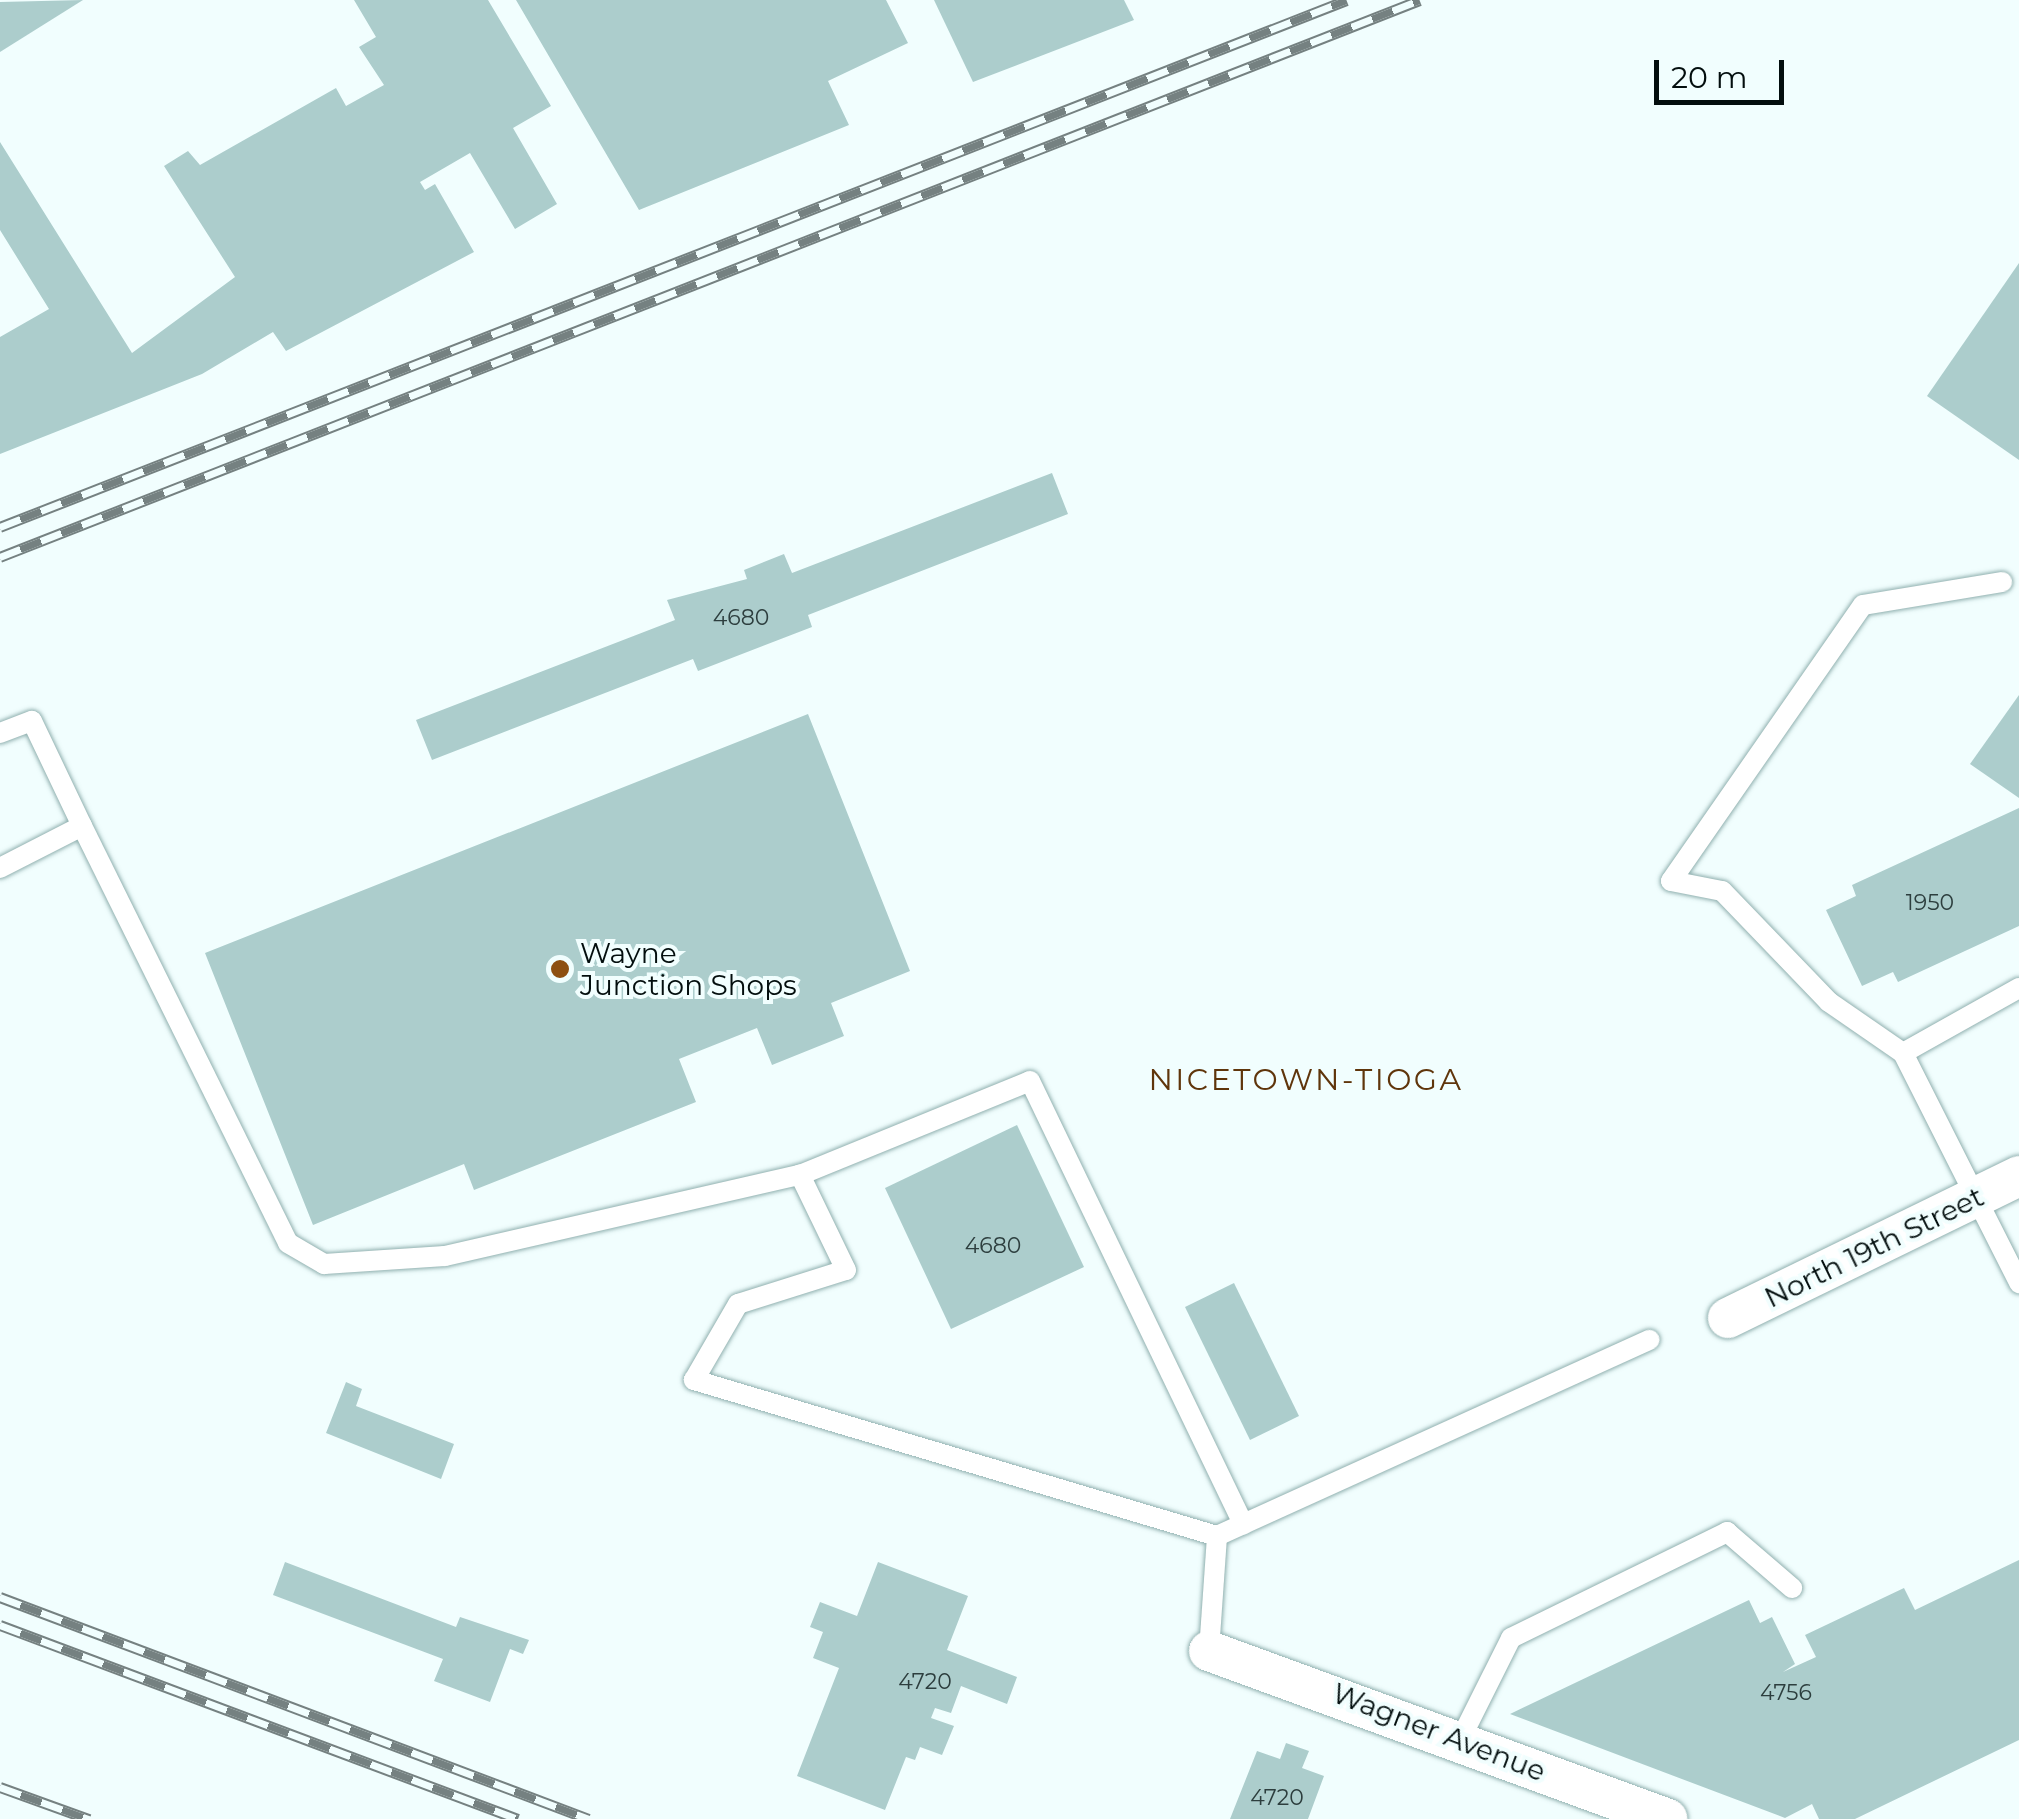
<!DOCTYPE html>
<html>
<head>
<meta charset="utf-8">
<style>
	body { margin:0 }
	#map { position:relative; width:2019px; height:1819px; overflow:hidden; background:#f1fefe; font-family:Montserrat,sans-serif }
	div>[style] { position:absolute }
	.building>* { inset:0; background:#accdcc }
	.roads { filter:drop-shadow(0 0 2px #90b0af) drop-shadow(0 0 2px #90b0af) }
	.service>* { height:20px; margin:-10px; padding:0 10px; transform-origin:10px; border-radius:10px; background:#fff }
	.minor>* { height:40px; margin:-20px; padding:0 20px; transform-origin:20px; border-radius:20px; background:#fff }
	.rail>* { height:11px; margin-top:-5.5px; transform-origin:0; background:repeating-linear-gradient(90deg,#f1fefe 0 22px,#758181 0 44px); box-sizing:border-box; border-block:2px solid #758181 }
	.dots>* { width:28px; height:28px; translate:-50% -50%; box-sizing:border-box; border:5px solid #f1fefe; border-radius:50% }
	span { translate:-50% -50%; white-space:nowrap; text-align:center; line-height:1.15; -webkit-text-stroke:8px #f1fefe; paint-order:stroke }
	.number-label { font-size:22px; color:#2d3e3e }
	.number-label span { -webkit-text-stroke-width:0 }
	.poi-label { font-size:28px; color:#030e0e }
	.left { translate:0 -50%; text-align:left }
	.street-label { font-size:28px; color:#030e0e }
	.neighbourhood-label { font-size:30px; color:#5f350b; letter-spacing:2.5px }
	.scale { position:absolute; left:1654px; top:60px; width:130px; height:45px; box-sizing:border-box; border:5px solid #030e0e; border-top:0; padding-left:12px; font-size:30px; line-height:35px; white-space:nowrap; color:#030e0e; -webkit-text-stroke:8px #f1fefe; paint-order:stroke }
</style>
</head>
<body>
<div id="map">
	<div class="building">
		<div style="clip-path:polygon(83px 0,0 52px,0 2px)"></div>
		<div style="clip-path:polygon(354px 0,488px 0,551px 106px,513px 128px,557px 204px,515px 229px,470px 153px,420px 182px,425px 190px,435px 184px,474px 252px,286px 351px,273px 332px,202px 374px,0 454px,0 337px,49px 309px,0 230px,0 142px,132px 353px,235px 277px,164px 166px,188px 151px,200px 165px,336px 88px,346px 106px,384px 85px,359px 47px,376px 37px)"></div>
		<div style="clip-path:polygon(516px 0,886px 0,908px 43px,828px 81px,849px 125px,639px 210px)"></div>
		<div style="clip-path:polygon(934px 0,1124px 0,1134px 20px,973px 82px)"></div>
		<div style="clip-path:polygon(2019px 263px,2019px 460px,1927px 396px)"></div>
		<div style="clip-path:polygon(1052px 473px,1068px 514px,808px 615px,812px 627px,698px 671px,693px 659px,432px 760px,416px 720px,675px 620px,667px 600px,747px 579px,744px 570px,784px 554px,792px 573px)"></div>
		<div style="clip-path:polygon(2019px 695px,2019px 798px,1970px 764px)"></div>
		<div style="clip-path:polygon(808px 714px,910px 971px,831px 1003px,844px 1036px,772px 1065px,757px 1028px,679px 1059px,696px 1102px,474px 1190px,464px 1164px,313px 1225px,205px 953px)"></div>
		<div style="clip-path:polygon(2019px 808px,2019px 926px,1898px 982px,1893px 972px,1862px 986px,1826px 910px,1856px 896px,1852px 885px)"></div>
		<div style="clip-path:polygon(1017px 1125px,1084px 1267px,951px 1329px,885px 1188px)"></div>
		<div style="clip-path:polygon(1234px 1283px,1299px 1416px,1250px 1440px,1185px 1307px)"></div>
		<div style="clip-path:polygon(346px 1382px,362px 1389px,356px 1406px,454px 1444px,441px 1479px,326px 1433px)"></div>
		<div style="clip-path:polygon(2019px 1560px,2019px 1740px,1855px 1819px,1819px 1819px,1812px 1804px,1785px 1818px,1510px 1714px,1749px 1600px,1760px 1623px,1772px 1617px,1795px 1664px,1783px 1672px,1816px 1657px,1805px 1635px,1904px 1588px,1915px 1610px)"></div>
		<div style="clip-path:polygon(285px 1562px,456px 1627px,460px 1617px,529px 1640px,523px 1654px,510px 1649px,490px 1702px,434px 1681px,443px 1659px,273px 1595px)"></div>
		<div style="clip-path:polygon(878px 1562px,968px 1596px,947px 1650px,1017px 1677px,1007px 1704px,961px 1686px,951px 1713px,935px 1708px,931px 1718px,954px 1726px,942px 1755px,920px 1747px,915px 1760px,906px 1757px,885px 1810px,797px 1776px,839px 1668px,813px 1658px,823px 1632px,810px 1627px,820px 1602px,857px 1616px)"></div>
		<div style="clip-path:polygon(1286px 1743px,1309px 1751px,1302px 1768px,1324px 1776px,1308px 1819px,1230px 1819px,1257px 1751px,1280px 1759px)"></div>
	</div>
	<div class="roads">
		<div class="service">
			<div style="left:0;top:733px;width:34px;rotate:-21deg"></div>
			<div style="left:32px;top:721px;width:116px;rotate:64.5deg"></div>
			<div style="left:82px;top:826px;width:92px;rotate:152.9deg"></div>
			<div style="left:82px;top:826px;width:465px;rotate:63.7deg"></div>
			<div style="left:288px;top:1243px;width:42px;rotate:30.3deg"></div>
			<div style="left:324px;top:1264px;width:121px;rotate:-3.8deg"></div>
			<div style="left:445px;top:1256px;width:364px;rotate:-12.9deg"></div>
			<div style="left:2019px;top:988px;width:133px;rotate:150.7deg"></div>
			<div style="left:1903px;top:1053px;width:258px;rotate:63.2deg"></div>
			<div style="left:1903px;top:1053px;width:90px;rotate:-145.4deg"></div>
			<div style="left:1829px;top:1002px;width:154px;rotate:-133.9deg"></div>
			<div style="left:1722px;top:891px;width:52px;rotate:-168.9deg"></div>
			<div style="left:1671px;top:881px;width:336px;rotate:-55.2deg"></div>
			<div style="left:1863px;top:605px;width:141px;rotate:-9.4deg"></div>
			<div style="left:1217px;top:1536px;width:546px;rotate:-163.39deg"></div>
			<div style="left:694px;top:1380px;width:88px;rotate:-59.9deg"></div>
			<div style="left:738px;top:1304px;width:113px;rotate:-17.5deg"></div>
			<div style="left:846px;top:1270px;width:106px;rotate:-115.8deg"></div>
			<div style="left:800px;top:1175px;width:248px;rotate:-22.2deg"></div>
			<div style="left:1030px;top:1081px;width:492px;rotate:64.3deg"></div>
			<div style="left:1209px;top:1651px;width:115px;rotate:-86deg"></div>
			<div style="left:1217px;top:1536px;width:475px;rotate:-24.4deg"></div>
			<div style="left:1460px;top:1740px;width:114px;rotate:-63.4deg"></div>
			<div style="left:1511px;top:1638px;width:241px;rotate:-26.1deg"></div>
			<div style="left:1727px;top:1532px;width:86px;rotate:40.7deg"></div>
		</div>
		<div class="minor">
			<div style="left:1728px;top:1318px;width:324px;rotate:-26deg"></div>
			<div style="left:1209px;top:1651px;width:488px;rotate:20.1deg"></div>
		</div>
	</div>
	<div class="rail">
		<div style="left:0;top:527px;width:1446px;rotate:-21.37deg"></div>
		<div style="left:0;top:557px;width:1525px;rotate:-21.42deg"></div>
		<div style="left:0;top:1597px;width:629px;rotate:20.65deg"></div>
		<div style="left:0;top:1625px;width:553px;rotate:20.53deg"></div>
		<div style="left:0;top:1787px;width:95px;rotate:19.8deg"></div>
	</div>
	<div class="dots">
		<div style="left:560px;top:969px;background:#8d5011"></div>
	</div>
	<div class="number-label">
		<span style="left:741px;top:618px">4680</span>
		<span style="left:1930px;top:903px">1950</span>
		<span style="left:993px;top:1246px">4680</span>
		<span style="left:925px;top:1682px">4720</span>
		<span style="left:1786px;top:1693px">4756</span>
		<span style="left:1277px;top:1798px">4720</span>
	</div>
	<div class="poi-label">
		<span class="left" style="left:580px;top:969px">Wayne<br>Junction Shops</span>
	</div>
	<div class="street-label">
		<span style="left:1874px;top:1247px;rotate:-26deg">North 19th Street</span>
		<span style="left:1439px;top:1732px;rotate:21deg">Wagner Avenue</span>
	</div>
	<div class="neighbourhood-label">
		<span style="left:1306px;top:1080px">NICETOWN-TIOGA</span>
	</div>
	<div class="scale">20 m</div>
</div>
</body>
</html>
